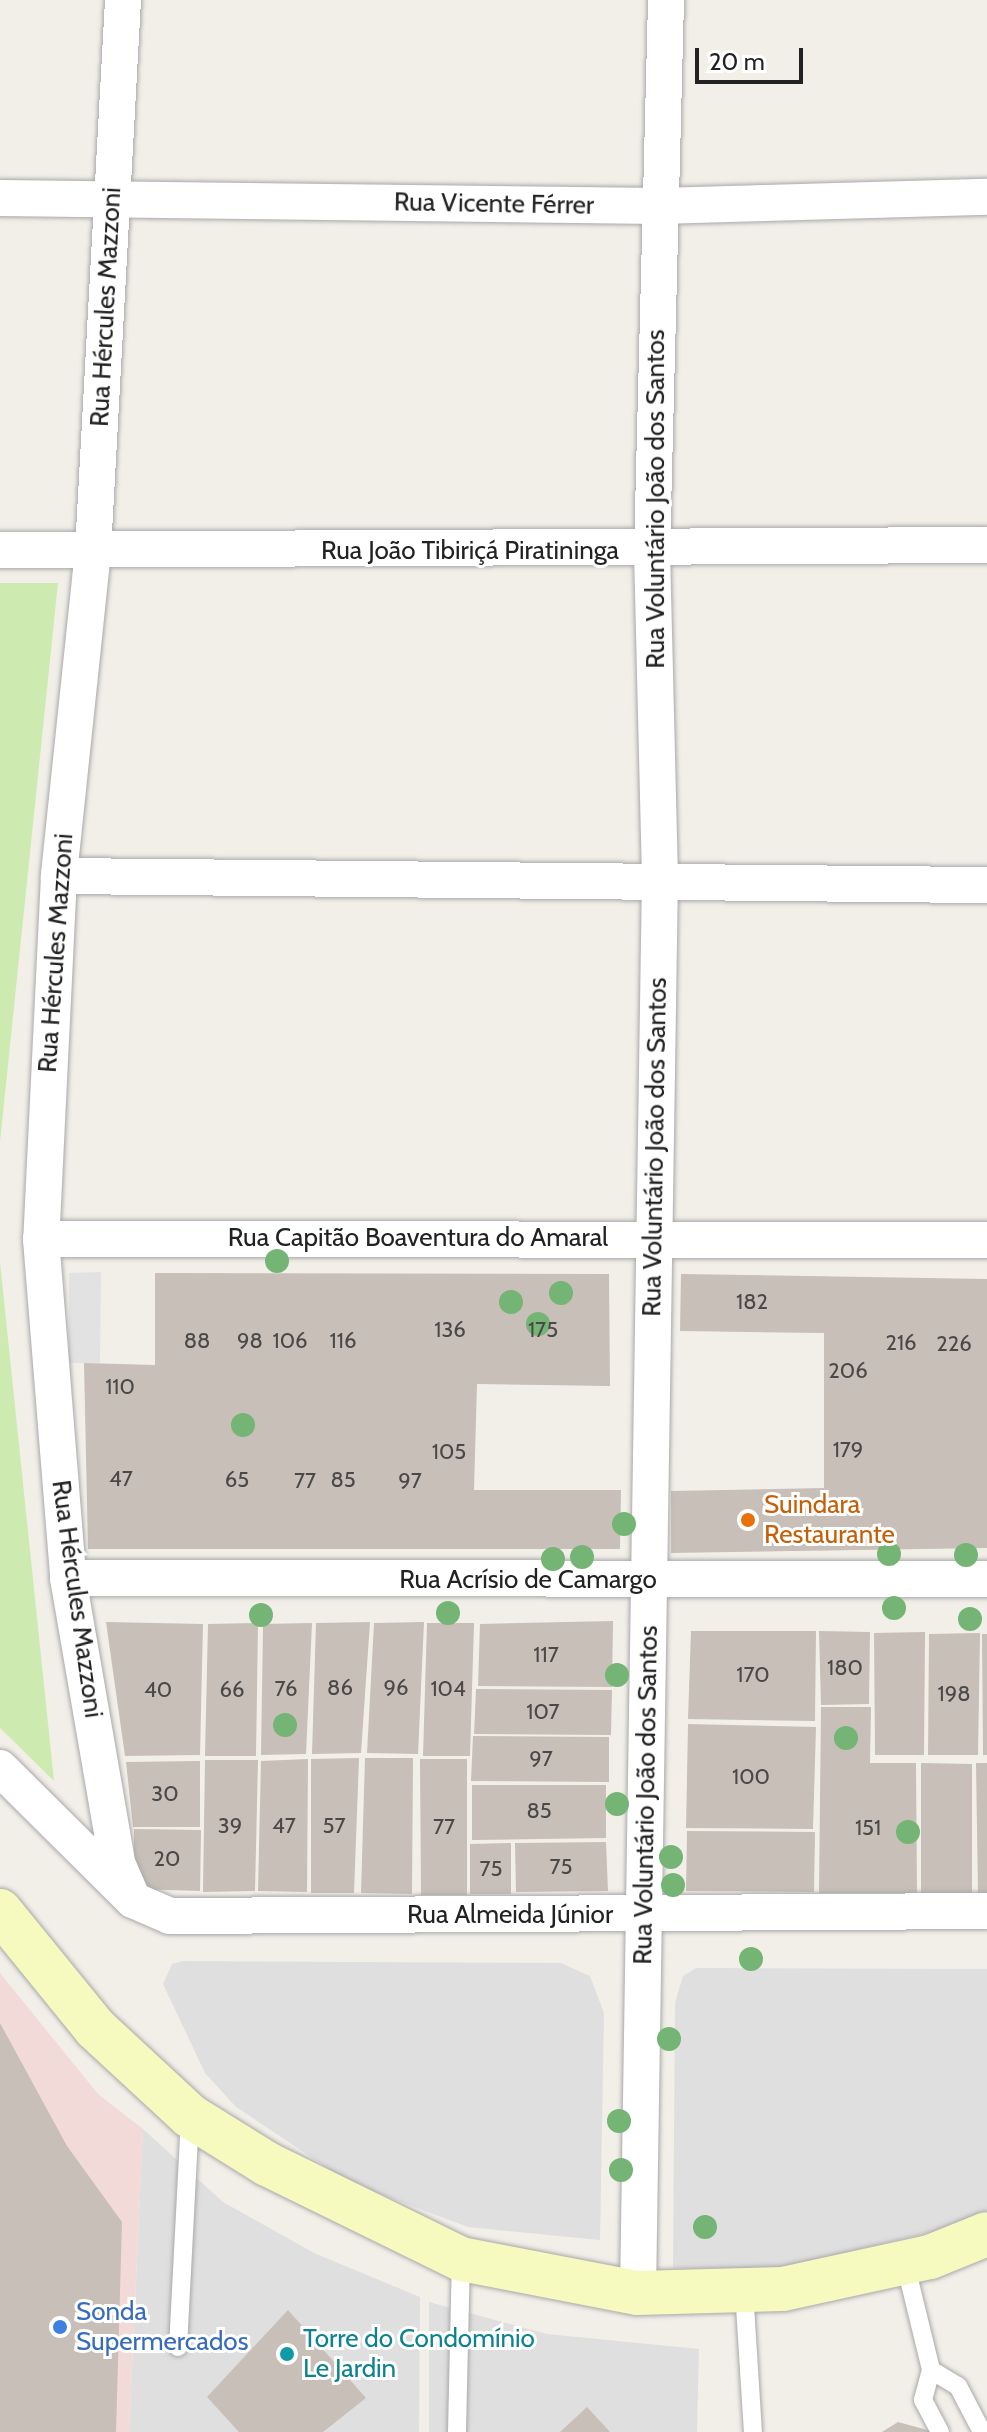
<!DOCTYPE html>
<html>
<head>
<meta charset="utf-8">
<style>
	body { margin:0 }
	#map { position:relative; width:987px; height:2432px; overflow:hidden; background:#f2efe9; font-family:Cabin,sans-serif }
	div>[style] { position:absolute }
	.residential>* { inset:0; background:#e0dfdf }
	.commercial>* { inset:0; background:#f2dad9 }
	.grass>* { inset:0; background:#cdebb0 }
	.parking>* { inset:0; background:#e2e2e2 }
	.building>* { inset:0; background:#c7bfb8 }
	.roads { filter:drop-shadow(0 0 2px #a9a9a9) drop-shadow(0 0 2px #a9a9a9) }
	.lane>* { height:18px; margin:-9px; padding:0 9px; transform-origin:9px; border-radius:9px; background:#fff }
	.street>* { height:36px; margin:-18px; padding:0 18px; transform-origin:18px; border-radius:18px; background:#fff }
	.secondary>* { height:44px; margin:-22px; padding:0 22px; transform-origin:22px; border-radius:22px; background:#f7fabf }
	.trees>* { width:24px; height:24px; margin:-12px; border-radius:50%; background:#74b475 }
	.dots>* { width:22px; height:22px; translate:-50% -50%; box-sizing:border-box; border:4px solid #fff; border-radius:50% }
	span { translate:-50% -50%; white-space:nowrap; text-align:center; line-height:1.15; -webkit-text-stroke:6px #fff; paint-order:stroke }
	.number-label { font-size:22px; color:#4b4948 }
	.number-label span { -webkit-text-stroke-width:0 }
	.street-label { font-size:26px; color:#222 }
	.food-label { font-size:26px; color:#c56008 }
	.left { translate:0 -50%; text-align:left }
	.shop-label { font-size:26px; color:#366cbe }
	.culture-label { font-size:26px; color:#0d838f }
	.scale { position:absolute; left:695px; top:48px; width:108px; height:36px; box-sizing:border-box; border:4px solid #222; border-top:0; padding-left:10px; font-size:24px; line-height:28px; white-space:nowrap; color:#222; -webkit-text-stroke:6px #fff; paint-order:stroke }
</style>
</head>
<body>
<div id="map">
	<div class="residential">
		<div style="clip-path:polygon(183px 1961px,561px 1963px,590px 1976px,604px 2013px,600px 2240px,468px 2227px,350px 2183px,236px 2107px,205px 2073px,163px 1984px,172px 1964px)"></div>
		<div style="clip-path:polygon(696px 1968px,987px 1969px,987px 2219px,774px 2269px,673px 2268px,675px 2003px,683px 1976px)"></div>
		<div style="clip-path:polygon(143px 2129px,223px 2202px,314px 2253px,420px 2297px,419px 2432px,129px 2432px)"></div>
		<div style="clip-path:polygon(429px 2302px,547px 2334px,699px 2349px,697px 2432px,429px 2432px)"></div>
	</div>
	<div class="commercial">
		<div style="clip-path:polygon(0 1973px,98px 2094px,143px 2129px,129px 2432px,0 2432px)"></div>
	</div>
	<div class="grass">
		<div style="clip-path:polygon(0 583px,58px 583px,0 1142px)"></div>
		<div style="clip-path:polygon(0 1262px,54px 1781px,0 1728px)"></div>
	</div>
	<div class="parking">
		<div style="clip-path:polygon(101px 1272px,100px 1363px,69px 1363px,69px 1273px)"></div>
	</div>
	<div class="building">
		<div style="clip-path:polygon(155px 1273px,609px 1274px,610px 1386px,477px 1384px,474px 1490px,621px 1490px,620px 1549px,88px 1549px,84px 1363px,155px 1365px)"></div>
		<div style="clip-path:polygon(681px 1274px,987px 1279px,987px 1548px,671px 1553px,671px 1491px,824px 1488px,824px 1333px,680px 1331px)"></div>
		<div style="clip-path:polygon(613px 1621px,612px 1687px,478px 1686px,480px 1624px)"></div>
		<div style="clip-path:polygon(106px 1622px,203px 1624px,200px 1755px,125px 1756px)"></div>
		<div style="clip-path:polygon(370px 1622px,361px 1753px,312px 1754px,316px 1623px)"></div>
		<div style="clip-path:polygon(424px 1622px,418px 1754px,367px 1753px,374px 1623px)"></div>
		<div style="clip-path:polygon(258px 1623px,256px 1756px,205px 1756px,208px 1624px)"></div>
		<div style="clip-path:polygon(312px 1623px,306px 1754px,261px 1755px,263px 1624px)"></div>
		<div style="clip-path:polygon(427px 1623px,474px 1623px,470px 1756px,423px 1756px)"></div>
		<div style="clip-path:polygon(691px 1631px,816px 1631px,815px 1721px,688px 1719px)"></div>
		<div style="clip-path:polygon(819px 1631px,870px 1632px,869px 1704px,821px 1705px)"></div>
		<div style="clip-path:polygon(925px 1632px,924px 1755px,875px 1755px,874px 1633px)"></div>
		<div style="clip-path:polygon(980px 1633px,978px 1755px,928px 1755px,929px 1634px)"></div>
		<div style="clip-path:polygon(982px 1634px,987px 1634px,987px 1755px,983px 1755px)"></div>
		<div style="clip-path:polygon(476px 1689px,612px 1690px,611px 1735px,474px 1734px)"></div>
		<div style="clip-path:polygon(821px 1707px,871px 1707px,870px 1763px,916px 1763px,917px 1893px,819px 1893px)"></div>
		<div style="clip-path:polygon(688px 1724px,816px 1727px,813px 1829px,686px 1828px)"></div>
		<div style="clip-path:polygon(473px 1736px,609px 1737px,609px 1782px,471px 1781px)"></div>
		<div style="clip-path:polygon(359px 1758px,354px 1893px,311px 1893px,311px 1759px)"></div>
		<div style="clip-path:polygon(365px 1758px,413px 1758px,412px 1894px,361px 1893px)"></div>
		<div style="clip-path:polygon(308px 1759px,307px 1892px,258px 1891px,261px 1761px)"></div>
		<div style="clip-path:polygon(420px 1759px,467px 1759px,467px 1895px,421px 1895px)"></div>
		<div style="clip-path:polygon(205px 1760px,258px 1760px,255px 1891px,203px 1892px)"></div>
		<div style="clip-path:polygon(200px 1761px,200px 1827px,133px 1827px,126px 1762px)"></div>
		<div style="clip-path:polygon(921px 1763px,972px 1764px,972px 1894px,921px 1894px)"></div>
		<div style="clip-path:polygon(976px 1763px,987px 1763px,987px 1894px,978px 1894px)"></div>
		<div style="clip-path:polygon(472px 1785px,606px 1785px,606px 1838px,472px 1840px)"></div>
		<div style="clip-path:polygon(134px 1829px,201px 1830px,200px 1891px,134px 1889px)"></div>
		<div style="clip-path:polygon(687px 1831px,815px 1832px,814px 1892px,686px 1891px)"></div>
		<div style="clip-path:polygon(606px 1842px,608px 1891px,516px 1892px,515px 1843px)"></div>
		<div style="clip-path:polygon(511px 1843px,511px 1894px,470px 1894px,470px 1844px)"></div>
		<div style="clip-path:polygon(0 2023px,67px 2146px,122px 2222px,116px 2432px,0 2432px)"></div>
		<div style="clip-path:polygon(288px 2310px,366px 2398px,323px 2432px,239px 2432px,207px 2397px)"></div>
		<div style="clip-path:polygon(587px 2407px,610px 2432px,560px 2432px)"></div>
		<div style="clip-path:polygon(898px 2422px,931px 2431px,931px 2432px,882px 2432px)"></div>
	</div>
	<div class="roads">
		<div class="lane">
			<div style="left:905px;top:2263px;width:110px;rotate:76.3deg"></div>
			<div style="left:931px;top:2370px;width:31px;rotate:105deg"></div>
			<div style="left:923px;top:2400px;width:36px;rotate:62deg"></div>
			<div style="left:744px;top:2290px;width:142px;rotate:86.4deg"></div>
			<div style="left:178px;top:2347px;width:228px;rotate:-87deg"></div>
			<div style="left:931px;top:2370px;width:31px;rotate:31deg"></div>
			<div style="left:958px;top:2386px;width:52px;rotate:62.4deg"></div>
			<div style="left:457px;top:2432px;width:173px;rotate:-88.7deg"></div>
		</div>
		<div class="street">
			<div style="left:123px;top:0;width:552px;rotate:93.12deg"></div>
			<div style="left:93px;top:551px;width:327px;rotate:96deg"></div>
			<div style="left:59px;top:876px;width:363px;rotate:92.8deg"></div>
			<div style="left:41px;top:1239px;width:340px;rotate:85.4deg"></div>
			<div style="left:68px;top:1578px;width:289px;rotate:80.2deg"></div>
			<div style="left:117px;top:1863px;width:40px;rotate:66.6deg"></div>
			<div style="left:0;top:198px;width:659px;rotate:0.7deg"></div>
			<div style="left:659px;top:206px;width:328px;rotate:-1.6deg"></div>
			<div style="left:0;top:550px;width:987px;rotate:-0.29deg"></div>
			<div style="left:59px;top:876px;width:928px;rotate:0.56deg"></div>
			<div style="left:41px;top:1239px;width:946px;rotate:0.06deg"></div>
			<div style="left:68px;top:1578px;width:919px;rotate:0.06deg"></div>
			<div style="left:0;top:1768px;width:187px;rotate:44.8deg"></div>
			<div style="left:133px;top:1900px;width:40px;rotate:23.4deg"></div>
			<div style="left:170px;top:1916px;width:817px;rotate:-0.35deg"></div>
			<div style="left:638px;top:2293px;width:1415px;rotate:-89.11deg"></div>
			<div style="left:660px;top:878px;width:328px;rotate:-91.4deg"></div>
			<div style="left:652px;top:550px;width:550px;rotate:-88.54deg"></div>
		</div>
		<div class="secondary">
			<div style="left:0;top:1911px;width:151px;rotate:50.9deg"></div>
			<div style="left:95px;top:2028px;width:129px;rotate:42.8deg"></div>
			<div style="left:190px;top:2116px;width:91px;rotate:31.9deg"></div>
			<div style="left:267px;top:2164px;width:216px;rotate:26.1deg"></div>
			<div style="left:461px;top:2259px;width:180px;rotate:10.9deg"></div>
			<div style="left:638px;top:2293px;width:145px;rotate:-1.6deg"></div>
			<div style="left:783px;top:2289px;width:150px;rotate:-12.3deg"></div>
			<div style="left:930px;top:2257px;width:61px;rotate:-22deg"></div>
		</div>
	</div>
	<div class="trees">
		<div style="left:277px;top:1261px"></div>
		<div style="left:561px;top:1293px"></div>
		<div style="left:511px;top:1302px"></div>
		<div style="left:538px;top:1324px"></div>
		<div style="left:243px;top:1425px"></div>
		<div style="left:624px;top:1524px"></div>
		<div style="left:889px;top:1554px"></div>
		<div style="left:966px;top:1555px"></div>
		<div style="left:582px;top:1557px"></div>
		<div style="left:553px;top:1559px"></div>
		<div style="left:894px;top:1608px"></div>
		<div style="left:448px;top:1613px"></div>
		<div style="left:261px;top:1615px"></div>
		<div style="left:970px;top:1619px"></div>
		<div style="left:617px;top:1675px"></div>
		<div style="left:285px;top:1725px"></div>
		<div style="left:846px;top:1738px"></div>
		<div style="left:617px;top:1804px"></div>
		<div style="left:908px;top:1832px"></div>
		<div style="left:671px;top:1857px"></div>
		<div style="left:673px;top:1885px"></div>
		<div style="left:751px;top:1959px"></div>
		<div style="left:669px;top:2039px"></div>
		<div style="left:619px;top:2121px"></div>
		<div style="left:621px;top:2170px"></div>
		<div style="left:705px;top:2227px"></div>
	</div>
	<div class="dots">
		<div style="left:748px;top:1520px;background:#e8710a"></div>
		<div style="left:60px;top:2327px;background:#3f7fe0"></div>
		<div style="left:287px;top:2354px;background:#0f9aa8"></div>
	</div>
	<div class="number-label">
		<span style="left:752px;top:1302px">182</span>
		<span style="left:450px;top:1330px">136</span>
		<span style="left:543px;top:1330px">175</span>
		<span style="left:197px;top:1341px">88</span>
		<span style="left:250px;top:1341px">98</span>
		<span style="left:290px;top:1341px">106</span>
		<span style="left:343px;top:1341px">116</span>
		<span style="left:901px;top:1343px">216</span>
		<span style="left:954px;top:1344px">226</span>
		<span style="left:848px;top:1371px">206</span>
		<span style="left:120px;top:1387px">110</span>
		<span style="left:848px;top:1450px">179</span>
		<span style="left:449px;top:1452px">105</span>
		<span style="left:121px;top:1479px">47</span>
		<span style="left:237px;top:1480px">65</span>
		<span style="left:343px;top:1480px">85</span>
		<span style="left:305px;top:1481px">77</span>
		<span style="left:410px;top:1481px">97</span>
		<span style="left:546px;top:1655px">117</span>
		<span style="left:845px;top:1668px">180</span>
		<span style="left:753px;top:1675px">170</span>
		<span style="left:340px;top:1688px">86</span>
		<span style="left:396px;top:1688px">96</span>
		<span style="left:286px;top:1689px">76</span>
		<span style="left:448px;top:1689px">104</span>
		<span style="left:158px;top:1690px">40</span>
		<span style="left:232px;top:1690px">66</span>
		<span style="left:954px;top:1694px">198</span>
		<span style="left:543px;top:1712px">107</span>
		<span style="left:541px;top:1759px">97</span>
		<span style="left:751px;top:1777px">100</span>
		<span style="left:165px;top:1794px">30</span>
		<span style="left:539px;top:1811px">85</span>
		<span style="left:230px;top:1826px">39</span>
		<span style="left:284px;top:1826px">47</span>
		<span style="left:334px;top:1826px">57</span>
		<span style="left:444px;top:1827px">77</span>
		<span style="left:868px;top:1828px">151</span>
		<span style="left:167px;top:1859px">20</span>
		<span style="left:561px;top:1867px">75</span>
		<span style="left:491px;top:1869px">75</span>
	</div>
	<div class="street-label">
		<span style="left:494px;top:204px;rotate:1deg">Rua Vicente Férrer</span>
		<span style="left:106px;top:307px;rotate:-87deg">Rua Hércules Mazzoni</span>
		<span style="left:656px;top:499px;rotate:-90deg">Rua Voluntário João dos Santos</span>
		<span style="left:470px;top:551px">Rua João Tibiriçá Piratininga</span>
		<span style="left:56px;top:953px;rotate:-86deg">Rua Hércules Mazzoni</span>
		<span style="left:655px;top:1147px;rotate:-89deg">Rua Voluntário João dos Santos</span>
		<span style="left:418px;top:1238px">Rua Capitão Boaventura do Amaral</span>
		<span style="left:528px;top:1580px">Rua Acrísio de Camargo</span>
		<span style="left:77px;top:1599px;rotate:82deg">Rua Hércules Mazzoni</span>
		<span style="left:646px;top:1795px;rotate:-89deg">Rua Voluntário João dos Santos</span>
		<span style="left:510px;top:1915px">Rua Almeida Júnior</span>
	</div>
	<div class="food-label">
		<span class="left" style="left:764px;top:1520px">Suindara<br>Restaurante</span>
	</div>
	<div class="shop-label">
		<span class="left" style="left:76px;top:2327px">Sonda<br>Supermercados</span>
	</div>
	<div class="culture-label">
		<span class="left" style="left:303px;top:2354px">Torre do Condomínio<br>Le Jardin</span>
	</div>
	<div class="scale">20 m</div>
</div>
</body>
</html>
